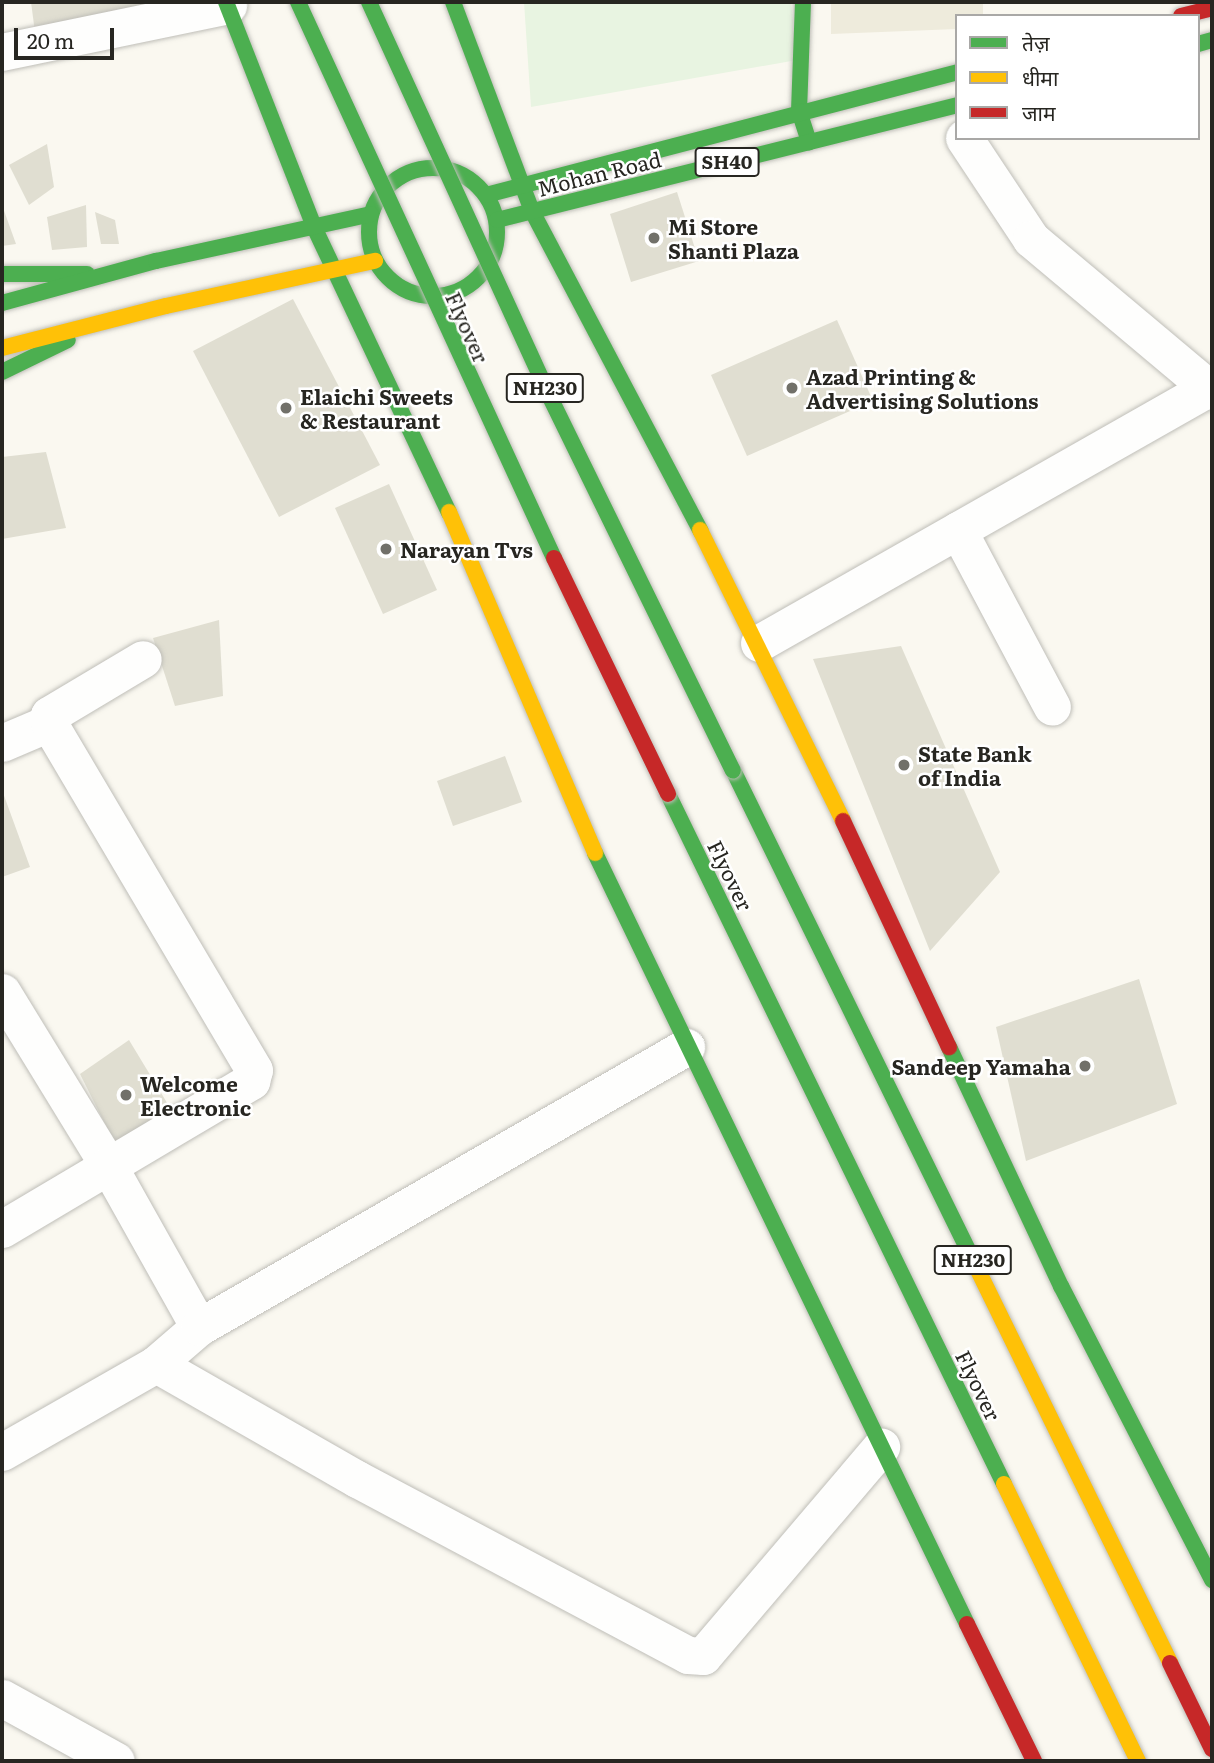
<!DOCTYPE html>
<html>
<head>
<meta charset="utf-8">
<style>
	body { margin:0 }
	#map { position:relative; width:1214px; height:1763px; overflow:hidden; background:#faf8f0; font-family:Literata,"Noto Sans Devanagari",serif }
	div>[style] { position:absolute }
	.built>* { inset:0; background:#eeebdc }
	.green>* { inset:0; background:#e8f4e1 }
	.building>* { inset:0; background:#e0ded1 }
	.roads { filter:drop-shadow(0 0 2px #bfbeb8) drop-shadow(0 0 2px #bfbeb8) }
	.street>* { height:37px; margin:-18.5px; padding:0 18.5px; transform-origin:18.5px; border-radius:18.5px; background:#fefefd }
	.fast>* { height:16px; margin:-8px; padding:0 8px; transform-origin:8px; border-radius:8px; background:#4caf50 }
	.fast>.ring { margin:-8px; padding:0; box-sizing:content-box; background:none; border:16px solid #4caf50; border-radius:50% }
	.slow>* { height:16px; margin:-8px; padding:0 8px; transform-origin:8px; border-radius:8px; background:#ffc107 }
	.jam>* { height:16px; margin:-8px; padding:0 8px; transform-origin:8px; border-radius:8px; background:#c62828 }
	.bridges { filter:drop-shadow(0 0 2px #bfbeb8) drop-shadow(0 0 2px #bfbeb8) }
	.fast-bridge>* { height:16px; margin:-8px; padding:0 8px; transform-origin:8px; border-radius:8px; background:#4caf50 }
	.jam-bridge>* { height:16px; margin:-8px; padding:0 8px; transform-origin:8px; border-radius:8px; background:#c62828 }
	.dots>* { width:19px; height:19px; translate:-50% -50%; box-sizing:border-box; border:4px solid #fff; border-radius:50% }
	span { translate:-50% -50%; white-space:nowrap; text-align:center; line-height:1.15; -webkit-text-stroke:5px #fff; paint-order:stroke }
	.shield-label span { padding:2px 5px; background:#fff; border:2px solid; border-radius:5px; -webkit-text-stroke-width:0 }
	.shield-label { font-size:19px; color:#272621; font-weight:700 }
	.street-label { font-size:21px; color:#272621 }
	.poi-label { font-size:21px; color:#272621; font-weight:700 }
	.left { translate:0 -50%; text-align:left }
	.right { translate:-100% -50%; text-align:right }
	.frame { position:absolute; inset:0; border:4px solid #272621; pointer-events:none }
	.legend { position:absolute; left:955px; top:14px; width:245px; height:126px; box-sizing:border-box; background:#fff; border:2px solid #a9a8a6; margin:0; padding:9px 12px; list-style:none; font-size:21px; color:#272621 }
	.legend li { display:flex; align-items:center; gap:14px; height:35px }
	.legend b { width:35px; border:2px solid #a9a8a6 }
	.scale { position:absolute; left:14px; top:28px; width:100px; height:32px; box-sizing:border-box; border:4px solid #272621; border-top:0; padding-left:9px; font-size:21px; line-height:24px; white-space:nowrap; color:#272621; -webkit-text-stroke:5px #fff; paint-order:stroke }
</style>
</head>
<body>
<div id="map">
	<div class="built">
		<div style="clip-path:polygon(831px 2px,983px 2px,983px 16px,957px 16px,957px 29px,831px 34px)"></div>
	</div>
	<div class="green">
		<div style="clip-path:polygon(524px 2px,791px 2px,797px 60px,531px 107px)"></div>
	</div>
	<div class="building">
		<div style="clip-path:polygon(31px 2px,170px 2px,36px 40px)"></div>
		<div style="clip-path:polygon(47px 144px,54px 187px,29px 205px,9px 165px)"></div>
		<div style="clip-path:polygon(677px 192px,699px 261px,631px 282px,610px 214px)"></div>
		<div style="clip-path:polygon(2px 205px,16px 244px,2px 246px)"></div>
		<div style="clip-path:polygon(86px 205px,87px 247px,52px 250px,47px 217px)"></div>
		<div style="clip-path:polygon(95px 212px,115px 220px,119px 244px,101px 244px)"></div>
		<div style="clip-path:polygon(293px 299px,380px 465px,279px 517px,193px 351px)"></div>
		<div style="clip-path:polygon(837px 320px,873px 401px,747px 456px,711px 375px)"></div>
		<div style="clip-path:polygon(46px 452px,66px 528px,2px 539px,2px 457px)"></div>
		<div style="clip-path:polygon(389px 484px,437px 590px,383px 614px,335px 508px)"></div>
		<div style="clip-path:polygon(219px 620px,223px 696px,175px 706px,153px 638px)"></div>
		<div style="clip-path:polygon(901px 646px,1000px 872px,930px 951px,813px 659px)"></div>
		<div style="clip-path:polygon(505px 756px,522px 802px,453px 826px,437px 781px)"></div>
		<div style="clip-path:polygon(2px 790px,30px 867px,2px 877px)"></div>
		<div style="clip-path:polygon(1139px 979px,1177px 1104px,1026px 1161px,996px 1027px)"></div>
		<div style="clip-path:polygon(129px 1040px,175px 1116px,121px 1156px,80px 1074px)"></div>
	</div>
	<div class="roads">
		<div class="street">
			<div style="left:2px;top:52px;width:231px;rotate:-11.7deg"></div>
			<div style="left:964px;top:138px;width:121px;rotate:56.4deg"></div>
			<div style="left:1031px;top:239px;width:236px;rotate:40deg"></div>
			<div style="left:958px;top:530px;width:200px;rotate:62deg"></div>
			<div style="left:759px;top:643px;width:521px;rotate:-29.57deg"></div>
			<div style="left:2px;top:743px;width:51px;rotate:-23.1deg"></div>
			<div style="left:2px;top:992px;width:203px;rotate:58.5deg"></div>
			<div style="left:108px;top:1165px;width:186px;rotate:60.7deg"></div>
			<div style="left:2px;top:1229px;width:290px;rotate:-30.7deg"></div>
			<div style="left:251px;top:1081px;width:11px;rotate:-75deg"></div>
			<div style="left:254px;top:1070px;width:403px;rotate:-120.6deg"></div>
			<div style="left:49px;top:723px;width:8px;rotate:-90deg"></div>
			<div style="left:49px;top:715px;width:109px;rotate:-30.8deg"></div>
			<div style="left:156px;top:1364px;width:232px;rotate:29.8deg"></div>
			<div style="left:357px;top:1479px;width:375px;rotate:28deg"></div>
			<div style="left:688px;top:1655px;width:15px;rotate:4deg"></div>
			<div style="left:703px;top:1656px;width:275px;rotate:-49.6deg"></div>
			<div style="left:2px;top:1452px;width:177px;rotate:-29.7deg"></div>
			<div style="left:156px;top:1364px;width:57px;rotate:-40.7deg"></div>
			<div style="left:199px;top:1327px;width:562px;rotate:-29.9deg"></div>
			<div style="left:2px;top:1698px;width:130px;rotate:28.9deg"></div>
		</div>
		<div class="fast">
			<div style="left:226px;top:2px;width:242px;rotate:68.6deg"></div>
			<div style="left:314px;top:227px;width:315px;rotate:64.7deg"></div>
			<div style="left:453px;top:2px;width:223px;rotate:69.3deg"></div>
			<div style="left:532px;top:211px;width:361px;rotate:62.2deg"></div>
			<div style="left:803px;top:2px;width:109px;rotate:92.1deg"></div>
			<div style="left:799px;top:111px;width:33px;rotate:72deg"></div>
			<div style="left:1198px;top:44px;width:15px;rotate:-16deg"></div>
			<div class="ring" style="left:369px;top:168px;width:112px;height:112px"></div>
			<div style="left:486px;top:195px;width:487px;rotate:-14.6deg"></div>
			<div style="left:497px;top:220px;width:474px;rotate:-14deg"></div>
			<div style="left:2px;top:274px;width:85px"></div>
			<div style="left:2px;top:303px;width:160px;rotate:-15.3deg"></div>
			<div style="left:156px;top:261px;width:220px;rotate:-12.3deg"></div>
			<div style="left:2px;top:372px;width:73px;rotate:-25.9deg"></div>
			<div style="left:733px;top:770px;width:541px;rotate:63.91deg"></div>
			<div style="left:668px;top:794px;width:767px;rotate:64.04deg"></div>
			<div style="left:595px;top:853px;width:856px;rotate:64.24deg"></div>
			<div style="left:949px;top:1047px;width:264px;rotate:64.9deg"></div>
			<div style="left:1061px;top:1286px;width:331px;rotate:62.8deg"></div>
		</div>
		<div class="slow">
			<div style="left:2px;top:348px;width:169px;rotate:-14.4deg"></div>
			<div style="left:166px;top:306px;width:214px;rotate:-12.2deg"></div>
			<div style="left:449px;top:512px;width:371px;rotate:66.8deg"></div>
			<div style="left:700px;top:530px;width:324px;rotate:63.8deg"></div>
			<div style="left:971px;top:1256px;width:453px;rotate:63.9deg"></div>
			<div style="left:1004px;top:1484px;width:308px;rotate:64.2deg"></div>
		</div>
		<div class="jam">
			<div style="left:1181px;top:16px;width:32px;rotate:-14deg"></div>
			<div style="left:843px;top:821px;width:250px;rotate:64.9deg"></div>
			<div style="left:967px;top:1624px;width:153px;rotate:63.9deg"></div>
			<div style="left:1170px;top:1663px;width:96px;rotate:64deg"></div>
		</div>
	</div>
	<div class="bridges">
		<div class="fast-bridge">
			<div style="left:298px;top:2px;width:612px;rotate:65.28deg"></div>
			<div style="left:369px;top:2px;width:423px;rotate:65.4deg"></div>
			<div style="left:545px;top:387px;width:427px;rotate:63.9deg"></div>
		</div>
		<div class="jam-bridge">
			<div style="left:554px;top:558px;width:262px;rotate:64.2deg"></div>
		</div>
	</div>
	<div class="dots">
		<div style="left:654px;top:238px;background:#717069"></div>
		<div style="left:792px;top:388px;background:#717069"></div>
		<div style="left:286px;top:408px;background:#717069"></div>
		<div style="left:386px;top:549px;background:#717069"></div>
		<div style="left:904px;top:765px;background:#717069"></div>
		<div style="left:1085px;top:1066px;background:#717069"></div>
		<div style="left:126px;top:1095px;background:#717069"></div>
	</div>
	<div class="shield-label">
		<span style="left:727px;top:162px">SH40</span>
		<span style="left:545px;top:388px">NH230</span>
		<span style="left:973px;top:1260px">NH230</span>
	</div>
	<div class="street-label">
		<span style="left:599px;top:173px;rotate:-14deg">Mohan Road</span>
		<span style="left:468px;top:327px;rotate:66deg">Flyover</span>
		<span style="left:731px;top:875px;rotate:64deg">Flyover</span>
		<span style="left:979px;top:1385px;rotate:64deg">Flyover</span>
	</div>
	<div class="poi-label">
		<span class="left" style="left:668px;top:238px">Mi Store<br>Shanti Plaza</span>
		<span class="left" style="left:806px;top:388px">Azad Printing &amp;<br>Advertising Solutions</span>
		<span class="left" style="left:300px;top:408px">Elaichi Sweets<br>&amp; Restaurant</span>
		<span class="left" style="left:400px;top:549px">Narayan Tvs</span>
		<span class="left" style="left:918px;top:765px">State Bank<br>of India</span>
		<span class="right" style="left:1071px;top:1066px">Sandeep Yamaha</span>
		<span class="left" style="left:140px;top:1095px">Welcome<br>Electronic</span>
	</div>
	<div class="frame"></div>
	<ul class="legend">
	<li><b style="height:9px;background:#4caf50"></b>तेज़</li>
	<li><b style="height:9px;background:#ffc107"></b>धीमा</li>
	<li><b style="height:9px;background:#c62828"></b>जाम</li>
	</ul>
	<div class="scale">20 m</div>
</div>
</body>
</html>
